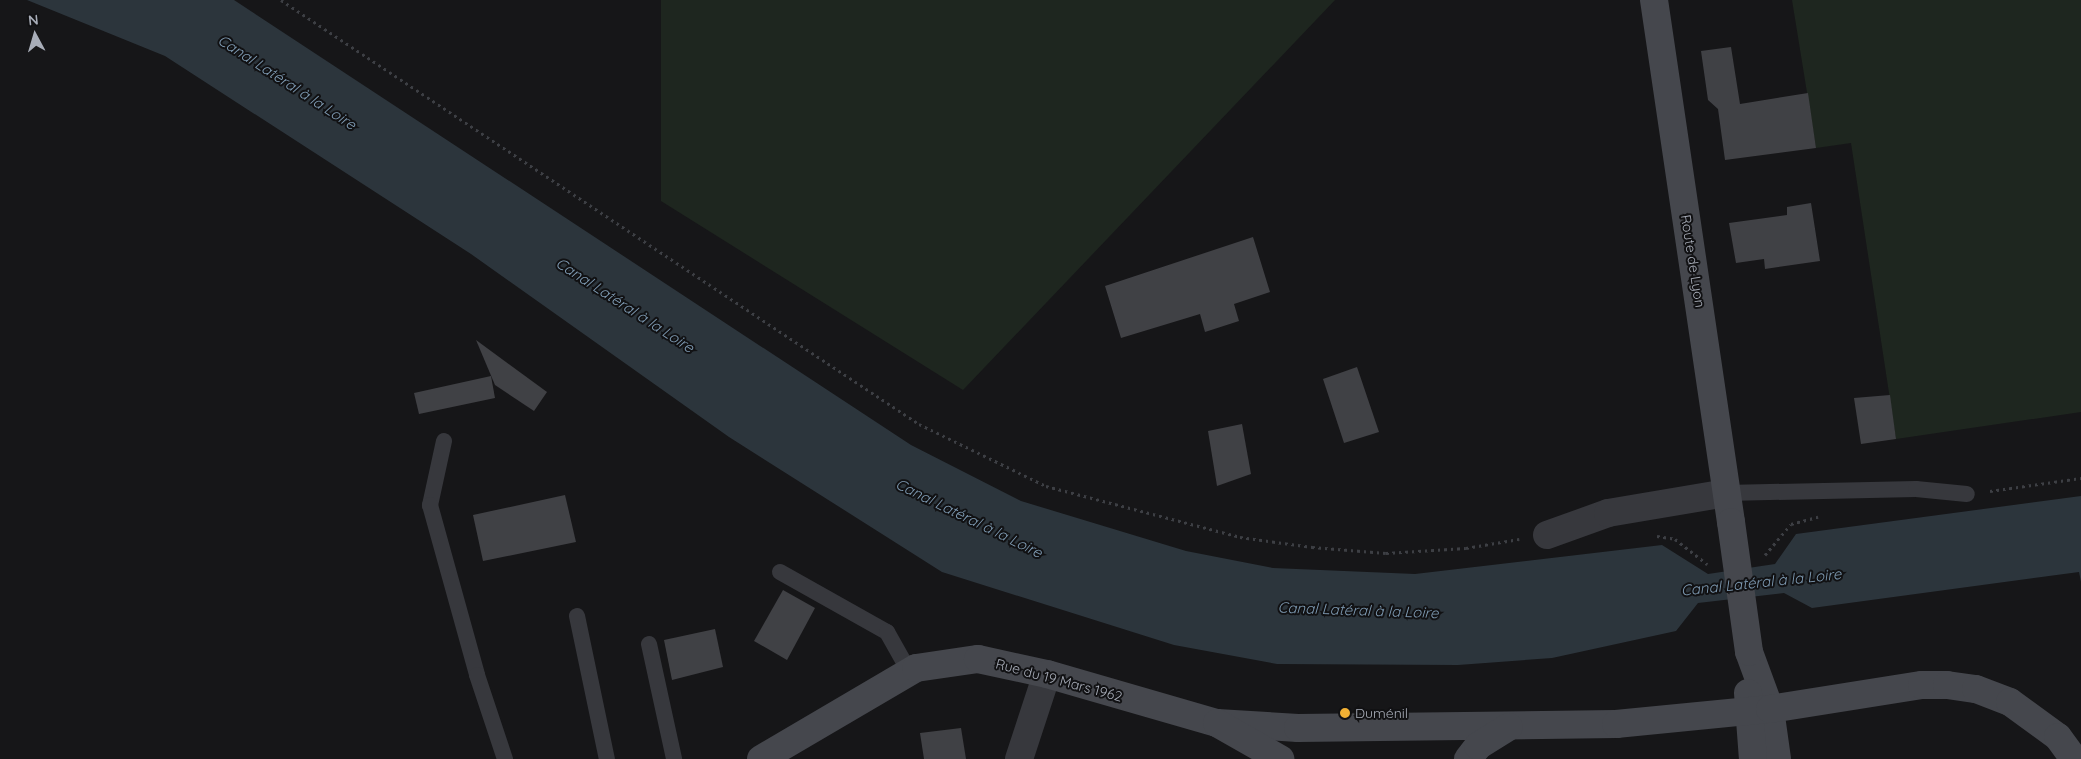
<!DOCTYPE html>
<html>
<head>
<meta charset="utf-8">
<style>
	body { margin:0 }
	#map { position:relative; width:2081px; height:759px; overflow:hidden; background:#161618; font-family:Quicksand,sans-serif }
	div>[style] { position:absolute }
	.green>* { inset:0; background:#1e261f }
	.water>* { inset:0; background:#2c353c }
	.building>* { inset:0; background:#404145 }
	.path>* { height:3px; margin-top:-1.5px; transform-origin:0; background:repeating-linear-gradient(90deg,#3d3f44 0 2.5px,transparent 0 6.5px) }
	.lane>* { height:16px; margin:-8px; padding:0 8px; transform-origin:8px; border-radius:8px; background:#37383d }
	.street>* { height:28px; margin:-14px; padding:0 14px; transform-origin:14px; border-radius:14px; background:#37383d }
	.secondary>* { height:28px; margin:-14px; padding:0 14px; transform-origin:14px; border-radius:14px; background:#45474d }
	.secondary-bridge>* { height:28px; margin:-14px; padding:0 14px; transform-origin:14px; border-radius:14px; background:#45474d }
	.dots>* { width:14px; height:14px; translate:-50% -50%; box-sizing:border-box; border:2px solid #111113; border-radius:50% }
	span { translate:-50% -50%; white-space:nowrap; text-align:center; line-height:1.15; -webkit-text-stroke:4px #111113; paint-order:stroke }
	.street-label { font-size:14px; color:#a8adb8 }
	.poi-label { font-size:14px; color:#a8adb8 }
	.left { translate:0 -50%; text-align:left }
	.water-label { font-size:15px; color:#7f9bb3; font-style:italic }
	.north { position:absolute; left:10px; top:10px; width:50px; height:50px; -webkit-text-stroke:4px #111113; paint-order:stroke; rotate:354deg; font-size:14px; font-weight:700; line-height:20px; text-align:center; color:#a8adb8 }
	.north::after { content:''; display:block; margin:auto; width:18px; height:22px; background:#a8adb8; clip-path:polygon(50% 0,100% 100%,50% 72%,0 100%) }
</style>
</head>
<body>
<div id="map">
	<div class="green">
		<div style="clip-path:polygon(661px 0,1335px 0,963px 390px,661px 201px)"></div>
		<div style="clip-path:polygon(1792px 0,2081px 0,2081px 412px,1896px 439px,1851px 143px,1816px 148px)"></div>
	</div>
	<div class="water">
		<div style="clip-path:polygon(27px 0,234px 0,911px 445px,1021px 501px,1186px 551px,1273px 568px,1415px 574px,1662px 545px,1708px 574px,1775px 564px,1796px 534px,2081px 496px,2081px 582px,2079px 572px,1812px 608px,1784px 593px,1698px 603px,1676px 631px,1552px 658px,1458px 665px,1277px 664px,1174px 645px,942px 572px,729px 437px,471px 254px,165px 56px)"></div>
	</div>
	<div class="building">
		<div style="clip-path:polygon(1731px 47px,1740px 104px,1808px 93px,1816px 148px,1725px 160px,1718px 109px,1708px 100px,1701px 51px)"></div>
		<div style="clip-path:polygon(1811px 203px,1820px 261px,1765px 269px,1764px 259px,1736px 263px,1729px 223px,1787px 215px,1787px 207px)"></div>
		<div style="clip-path:polygon(1253px 237px,1270px 292px,1234px 304px,1239px 321px,1205px 332px,1200px 314px,1121px 338px,1105px 286px)"></div>
		<div style="clip-path:polygon(476px 340px,547px 392px,534px 411px,495px 385px)"></div>
		<div style="clip-path:polygon(1357px 367px,1379px 432px,1344px 443px,1323px 379px)"></div>
		<div style="clip-path:polygon(491px 376px,495px 398px,419px 414px,414px 393px)"></div>
		<div style="clip-path:polygon(1890px 395px,1896px 439px,1861px 444px,1854px 398px)"></div>
		<div style="clip-path:polygon(1242px 424px,1251px 474px,1217px 486px,1208px 431px)"></div>
		<div style="clip-path:polygon(565px 495px,576px 542px,483px 561px,473px 515px)"></div>
		<div style="clip-path:polygon(783px 590px,815px 608px,787px 660px,754px 641px)"></div>
		<div style="clip-path:polygon(715px 629px,723px 667px,672px 680px,664px 640px)"></div>
		<div style="clip-path:polygon(961px 728px,966px 759px,924px 759px,920px 733px)"></div>
	</div>
	<div class="path">
		<div style="left:281px;top:0;width:766px;rotate:33.61deg"></div>
		<div style="left:919px;top:424px;width:141px;rotate:26deg"></div>
		<div style="left:1046px;top:486px;width:201px;rotate:14.7deg"></div>
		<div style="left:1240px;top:537px;width:73px;rotate:7.9deg"></div>
		<div style="left:1312px;top:547px;width:74px;rotate:4.6deg"></div>
		<div style="left:1386px;top:553px;width:80px;rotate:-3.6deg"></div>
		<div style="left:1466px;top:548px;width:54px;rotate:-9.6deg"></div>
		<div style="left:1990px;top:491px;width:92px;rotate:-8.1deg"></div>
		<div style="left:1657px;top:536px;width:18px;rotate:9deg"></div>
		<div style="left:1675px;top:539px;width:41px;rotate:38deg"></div>
		<div style="left:1765px;top:555px;width:40px;rotate:-50deg"></div>
		<div style="left:1791px;top:524px;width:28px;rotate:-15deg"></div>
	</div>
	<div class="lane">
		<div style="left:444px;top:441px;width:66px;rotate:102.3deg"></div>
		<div style="left:430px;top:505px;width:176px;rotate:74.5deg"></div>
		<div style="left:477px;top:675px;width:89px;rotate:71.6deg"></div>
		<div style="left:1726px;top:493px;width:190px;rotate:-1.2deg"></div>
		<div style="left:1916px;top:489px;width:51px;rotate:5.6deg"></div>
		<div style="left:780px;top:572px;width:123px;rotate:29.3deg"></div>
		<div style="left:887px;top:632px;width:45px;rotate:60.6deg"></div>
		<div style="left:577px;top:616px;width:146px;rotate:78.2deg"></div>
		<div style="left:649px;top:644px;width:118px;rotate:77.7deg"></div>
	</div>
	<div class="street">
		<div style="left:1547px;top:535px;width:65px;rotate:-19.8deg"></div>
		<div style="left:1608px;top:513px;width:120px;rotate:-9.6deg"></div>
		<div style="left:1019px;top:759px;width:89px;rotate:-71.8deg"></div>
	</div>
	<div class="secondary">
		<div style="left:1654px;top:0;width:528px;rotate:81.61deg"></div>
		<div style="left:1749px;top:652px;width:61px;rotate:69.8deg"></div>
		<div style="left:1770px;top:709px;width:50px;rotate:82deg"></div>
		<div style="left:1748px;top:693px;width:66px;rotate:85.7deg"></div>
		<div style="left:1217px;top:723px;width:81px;rotate:3.5deg"></div>
		<div style="left:1298px;top:728px;width:318px;rotate:-0.7deg"></div>
		<div style="left:1616px;top:724px;width:155px;rotate:-5.6deg"></div>
		<div style="left:1770px;top:709px;width:154px;rotate:-9deg"></div>
		<div style="left:1922px;top:685px;width:25px"></div>
		<div style="left:1947px;top:685px;width:29px;rotate:8deg"></div>
		<div style="left:1976px;top:689px;width:36px;rotate:21deg"></div>
		<div style="left:2010px;top:702px;width:59px;rotate:36.1deg"></div>
		<div style="left:2058px;top:737px;width:27px;rotate:54deg"></div>
		<div style="left:761px;top:759px;width:180px;rotate:-30.4deg"></div>
		<div style="left:916px;top:668px;width:63px;rotate:-8.3deg"></div>
		<div style="left:978px;top:659px;width:71px;rotate:12.3deg"></div>
		<div style="left:1047px;top:674px;width:177px;rotate:16.1deg"></div>
		<div style="left:1217px;top:723px;width:73px;rotate:29.7deg"></div>
		<div style="left:1468px;top:759px;width:16px;rotate:-52deg"></div>
		<div style="left:1478px;top:746px;width:36px;rotate:-32deg"></div>
	</div>
	<div class="secondary-bridge">
		<div style="left:1731px;top:522px;width:131px;rotate:82.1deg"></div>
	</div>
	<div class="dots">
		<div style="left:1345px;top:713px;background:#f2b134"></div>
	</div>
	<div class="street-label">
		<span style="left:1693px;top:261px;rotate:81deg">Route de Lyon</span>
		<span style="left:1059px;top:680px;rotate:15deg">Rue du 19 Mars 1962</span>
	</div>
	<div class="poi-label">
		<span class="left" style="left:1355px;top:713px">Duménil</span>
	</div>
	<div class="water-label">
		<span style="left:287px;top:82px;rotate:33deg">Canal Latéral à la Loire</span>
		<span style="left:625px;top:305px;rotate:33deg">Canal Latéral à la Loire</span>
		<span style="left:969px;top:518px;rotate:26deg">Canal Latéral à la Loire</span>
		<span style="left:1761px;top:582px;rotate:-6deg">Canal Latéral à la Loire</span>
		<span style="left:1358px;top:610px;rotate:2deg">Canal Latéral à la Loire</span>
	</div>
	<div class="north">N</div>
</div>
</body>
</html>
